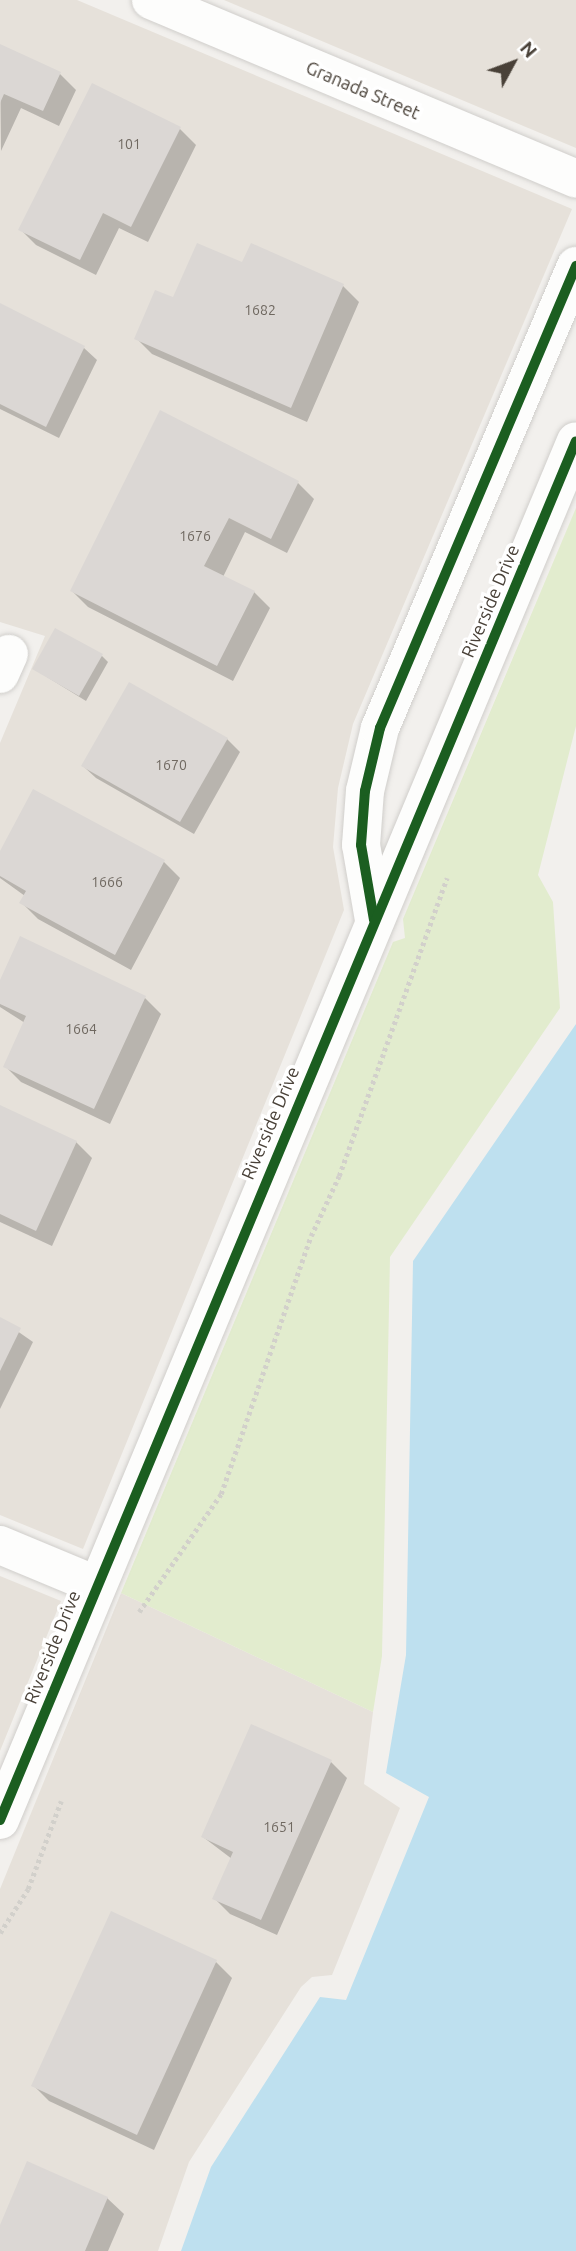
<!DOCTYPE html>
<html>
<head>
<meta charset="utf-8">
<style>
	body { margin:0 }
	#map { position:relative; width:576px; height:2251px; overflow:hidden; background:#f2f0ed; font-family:Ubuntu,sans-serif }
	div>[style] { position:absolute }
	.residential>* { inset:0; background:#e6e1da }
	.green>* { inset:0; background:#e2ecce }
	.water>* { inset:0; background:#bee0ef }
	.shadow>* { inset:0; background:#0003 }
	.building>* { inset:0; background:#dbd7d4 }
	.path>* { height:4.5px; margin-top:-2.25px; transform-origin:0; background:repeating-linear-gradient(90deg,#d2d0cb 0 3.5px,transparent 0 7px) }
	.roads { filter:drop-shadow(0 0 2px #d0cecb) drop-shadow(0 0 2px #d0cecb) }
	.minor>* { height:38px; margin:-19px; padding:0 19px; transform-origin:19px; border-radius:19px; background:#fdfdfc }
	.tertiary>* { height:38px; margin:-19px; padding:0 19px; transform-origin:19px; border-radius:19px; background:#fdfdfc }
	.cycleway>* { height:10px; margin:-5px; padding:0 5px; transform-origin:5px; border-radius:5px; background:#1b5e20 }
	span { translate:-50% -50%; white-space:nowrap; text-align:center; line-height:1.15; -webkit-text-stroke:7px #fff; paint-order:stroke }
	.number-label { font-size:14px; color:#6f6860 }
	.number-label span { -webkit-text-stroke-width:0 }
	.street-label { font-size:18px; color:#494138 }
	.north { position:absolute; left:478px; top:28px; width:70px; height:70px; -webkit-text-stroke:5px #fff; paint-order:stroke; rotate:49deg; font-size:19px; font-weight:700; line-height:28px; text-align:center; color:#494138 }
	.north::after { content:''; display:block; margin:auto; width:24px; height:32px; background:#494138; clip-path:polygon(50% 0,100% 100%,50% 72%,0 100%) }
</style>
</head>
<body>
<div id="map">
	<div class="residential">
		<div style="clip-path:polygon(0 0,77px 0,572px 209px,353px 724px,338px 788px,333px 847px,344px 910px,83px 1549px,0 1515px,0 743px,45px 636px,0 622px)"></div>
		<div style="clip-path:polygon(224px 0,576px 0,576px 148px)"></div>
		<div style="clip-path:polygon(0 1576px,61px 1601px,0 1751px)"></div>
		<div style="clip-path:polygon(121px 1593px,373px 1712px,364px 1784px,400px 1808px,332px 1975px,312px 1977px,301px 1987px,189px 2162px,158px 2251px,0 2251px,0 1889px)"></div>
	</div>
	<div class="green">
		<div style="clip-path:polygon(576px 508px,576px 726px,538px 875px,553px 902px,560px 1008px,390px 1257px,382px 1656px,373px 1712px,121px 1593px,393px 942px,405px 938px,403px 919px)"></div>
	</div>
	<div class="water">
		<div style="clip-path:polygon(576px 1024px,576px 2251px,181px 2251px,211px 2167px,320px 1997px,346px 2000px,429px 1797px,386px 1773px,406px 1655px,413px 1261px)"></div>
	</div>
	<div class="shadow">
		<div style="clip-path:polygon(0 46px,60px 74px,76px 90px,59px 126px,21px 108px,1px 151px)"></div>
		<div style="clip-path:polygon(93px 85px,180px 129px,196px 145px,148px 242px,119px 228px,96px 275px,36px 245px,20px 229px)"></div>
		<div style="clip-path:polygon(252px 245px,343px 286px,359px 302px,307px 422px,152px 354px,136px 338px,174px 300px,243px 264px)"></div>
		<div style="clip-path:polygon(0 305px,84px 348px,97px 360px,59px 438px,0 409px)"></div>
		<div style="clip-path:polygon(160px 413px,298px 483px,314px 499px,287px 553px,245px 532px,223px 577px,254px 592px,270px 608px,233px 681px,88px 607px,72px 591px)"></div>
		<div style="clip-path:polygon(102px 656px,108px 662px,86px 701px,34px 669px)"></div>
		<div style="clip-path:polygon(227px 739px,240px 752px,194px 834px,96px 778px,83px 766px)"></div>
		<div style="clip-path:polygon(0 855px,164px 862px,180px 878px,131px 970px,38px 919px,22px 903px,25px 896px,0 878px)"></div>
		<div style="clip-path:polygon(0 984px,145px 998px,161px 1014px,110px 1124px,21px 1082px,5px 1066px,25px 1023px,0 1007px)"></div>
		<div style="clip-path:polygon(0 1107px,76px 1142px,92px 1158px,52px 1246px,0 1222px)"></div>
		<div style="clip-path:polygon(0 1319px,33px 1342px,0 1409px)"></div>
		<div style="clip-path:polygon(252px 1727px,331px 1762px,347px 1778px,277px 1935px,230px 1914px,214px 1898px,232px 1859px,203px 1837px)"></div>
		<div style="clip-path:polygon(216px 1962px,232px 1978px,154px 2150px,49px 2101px,33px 2085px)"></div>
		<div style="clip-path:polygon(107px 2198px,124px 2214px,108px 2251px,0 2251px,0 2229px)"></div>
	</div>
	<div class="building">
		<div style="clip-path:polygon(0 44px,61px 72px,43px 111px,4px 94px,0 103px)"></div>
		<div style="clip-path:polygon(92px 83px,181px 127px,131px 227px,103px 213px,80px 260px,18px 230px)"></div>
		<div style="clip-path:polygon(197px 243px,242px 262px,251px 243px,344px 284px,291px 408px,134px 339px,155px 290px,173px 297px)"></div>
		<div style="clip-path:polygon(0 303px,85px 346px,46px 427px,0 404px)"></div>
		<div style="clip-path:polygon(160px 410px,299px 481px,271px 539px,229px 518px,204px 566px,255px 591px,217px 666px,70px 591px)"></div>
		<div style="clip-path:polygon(55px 628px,103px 654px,79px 696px,32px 669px)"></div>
		<div style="clip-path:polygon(129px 682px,228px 738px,180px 822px,81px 766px)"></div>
		<div style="clip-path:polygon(33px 789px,165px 860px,115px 955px,19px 903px,26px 891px,0 876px,0 851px)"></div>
		<div style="clip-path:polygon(20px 936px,146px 996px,94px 1109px,3px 1067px,26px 1016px,0 1004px,0 980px)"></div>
		<div style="clip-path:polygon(0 1105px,77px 1141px,36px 1231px,0 1214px)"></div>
		<div style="clip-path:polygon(0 1317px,21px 1328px,0 1371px)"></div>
		<div style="clip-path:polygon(251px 1724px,332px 1760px,261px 1920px,212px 1899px,233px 1852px,201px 1837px)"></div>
		<div style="clip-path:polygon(111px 1911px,217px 1960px,137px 2135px,31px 2086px)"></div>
		<div style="clip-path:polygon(27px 2161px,108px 2197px,85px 2251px,0 2251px,0 2225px)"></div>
	</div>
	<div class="path">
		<div style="left:139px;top:1612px;width:144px;rotate:-55.2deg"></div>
		<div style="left:221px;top:1494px;width:273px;rotate:-70.8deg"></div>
		<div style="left:311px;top:1236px;width:66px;rotate:-65deg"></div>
		<div style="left:339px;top:1176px;width:317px;rotate:-70.1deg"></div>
		<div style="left:0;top:1933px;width:52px;rotate:-57.5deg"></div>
		<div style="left:28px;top:1889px;width:94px;rotate:-69.4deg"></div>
	</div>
	<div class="roads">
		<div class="minor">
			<div style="left:151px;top:0;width:461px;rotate:22.8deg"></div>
			<div style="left:0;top:674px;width:22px;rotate:-66deg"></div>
			<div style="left:374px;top:920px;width:76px;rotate:-99.8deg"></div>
			<div style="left:361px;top:845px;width:54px;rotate:-85.8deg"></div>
			<div style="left:365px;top:791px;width:65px;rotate:-76.6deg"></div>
			<div style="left:380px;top:728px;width:502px;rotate:-67.01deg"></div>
			<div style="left:0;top:1545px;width:104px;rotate:22.6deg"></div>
		</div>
		<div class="tertiary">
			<div style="left:0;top:1820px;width:1494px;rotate:-67.33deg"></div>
		</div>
	</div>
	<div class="cycleway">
		<div style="left:374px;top:920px;width:76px;rotate:-99.8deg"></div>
		<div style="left:361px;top:845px;width:54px;rotate:-85.8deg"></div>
		<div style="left:365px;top:791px;width:65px;rotate:-76.6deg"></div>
		<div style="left:380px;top:728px;width:502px;rotate:-67.01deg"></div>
		<div style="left:0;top:1820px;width:1494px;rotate:-67.33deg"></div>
	</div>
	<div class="number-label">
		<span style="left:129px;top:144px">101</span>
		<span style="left:260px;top:310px">1682</span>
		<span style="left:195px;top:536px">1676</span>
		<span style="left:171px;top:765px">1670</span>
		<span style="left:107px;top:882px">1666</span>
		<span style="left:81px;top:1029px">1664</span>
		<span style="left:279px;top:1827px">1651</span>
	</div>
	<div class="street-label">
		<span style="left:363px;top:90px;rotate:23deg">Granada Street</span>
		<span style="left:490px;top:601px;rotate:-67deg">Riverside Drive</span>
		<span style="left:270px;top:1123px;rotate:-67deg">Riverside Drive</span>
		<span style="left:52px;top:1647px;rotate:-68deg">Riverside Drive</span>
	</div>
	<div class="north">N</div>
</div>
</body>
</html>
